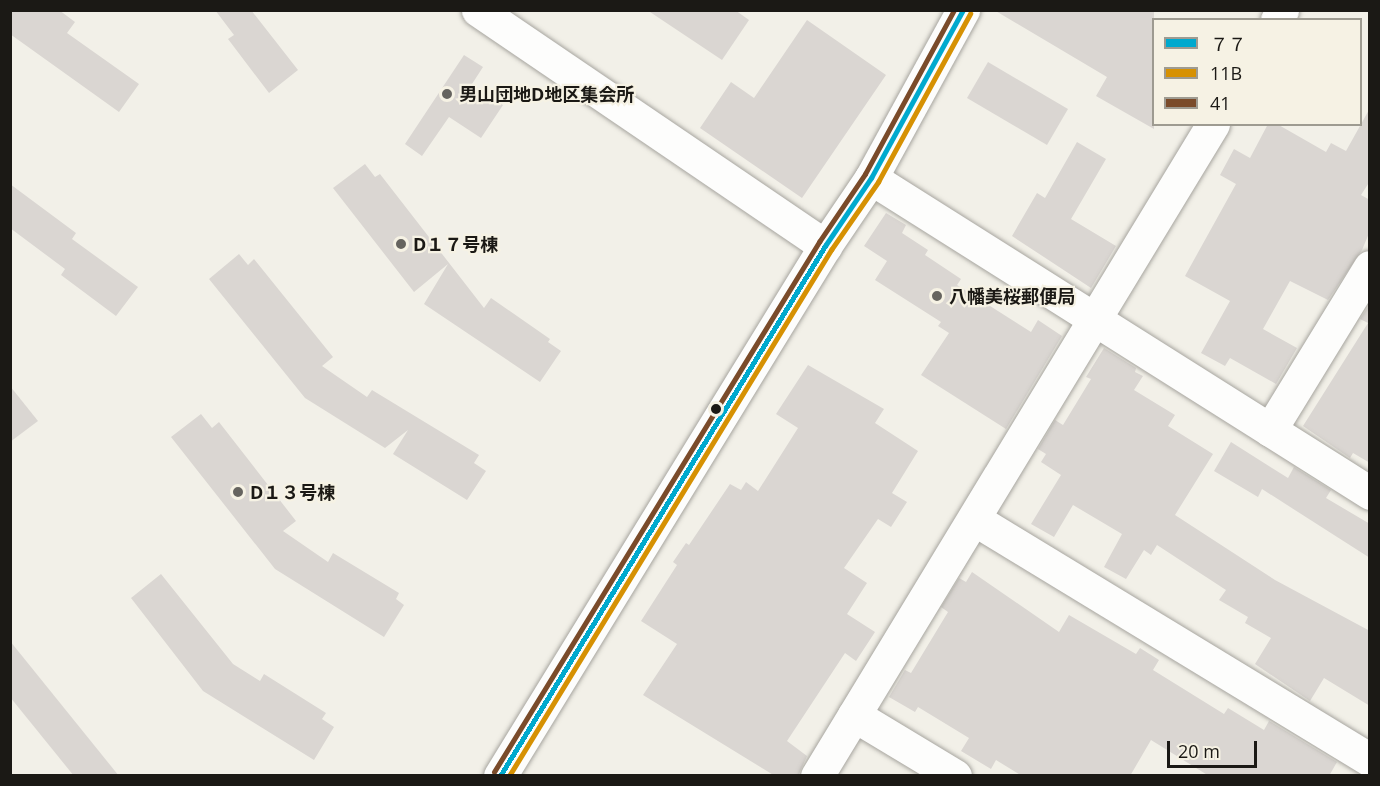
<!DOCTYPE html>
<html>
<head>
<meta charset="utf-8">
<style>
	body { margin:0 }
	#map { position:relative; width:1380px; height:786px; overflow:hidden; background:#f2f0e8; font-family:"Open Sans","Noto Sans JP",sans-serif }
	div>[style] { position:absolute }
	.building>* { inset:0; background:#dad6d2 }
	.roads { filter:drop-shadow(0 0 2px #a7a59f) drop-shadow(0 0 2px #a7a59f) }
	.street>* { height:33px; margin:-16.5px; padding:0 16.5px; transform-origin:16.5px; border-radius:16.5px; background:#fdfdfc }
	.secondary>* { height:33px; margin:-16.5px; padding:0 16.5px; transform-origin:16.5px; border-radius:16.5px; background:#fdfdfc }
	.bus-1>* { height:4.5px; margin:-2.25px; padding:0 2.25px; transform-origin:2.25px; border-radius:2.25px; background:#00a9ce }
	.bus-2>* { height:4.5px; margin:-2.25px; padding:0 2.25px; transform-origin:2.25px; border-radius:2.25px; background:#d69103 }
	.bus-3>* { height:4.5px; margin:-2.25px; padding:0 2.25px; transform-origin:2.25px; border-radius:2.25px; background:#7a4b2a }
	.dots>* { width:16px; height:16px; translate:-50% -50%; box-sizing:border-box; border:3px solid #f6f2e4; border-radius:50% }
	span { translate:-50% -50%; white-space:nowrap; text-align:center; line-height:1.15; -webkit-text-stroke:4.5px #f6f2e4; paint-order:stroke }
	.poi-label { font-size:18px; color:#1b1915; font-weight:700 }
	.left { translate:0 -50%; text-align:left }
	.frame { position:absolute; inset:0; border:12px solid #1b1915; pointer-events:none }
	.legend { position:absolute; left:1152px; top:18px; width:210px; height:108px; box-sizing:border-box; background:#f6f2e4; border:2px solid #9e9b91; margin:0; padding:8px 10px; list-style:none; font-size:18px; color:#1b1915 }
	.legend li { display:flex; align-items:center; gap:12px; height:30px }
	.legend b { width:30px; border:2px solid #9e9b91 }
	.scale { position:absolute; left:1167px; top:741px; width:90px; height:27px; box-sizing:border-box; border:3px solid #1b1915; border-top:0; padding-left:8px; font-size:18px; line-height:21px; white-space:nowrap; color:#1b1915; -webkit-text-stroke:4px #f6f2e4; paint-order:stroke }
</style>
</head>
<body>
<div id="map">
	<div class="building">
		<div style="clip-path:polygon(10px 10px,59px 10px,75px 22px,67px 33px,139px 84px,119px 112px,10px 34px)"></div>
		<div style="clip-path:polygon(215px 10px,251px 10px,298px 70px,269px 93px,228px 39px,234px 35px)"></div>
		<div style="clip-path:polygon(647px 10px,735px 10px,749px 20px,722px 60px)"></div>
		<div style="clip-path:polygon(994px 10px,1154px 10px,1154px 129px,1096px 96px,1107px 77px)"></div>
		<div style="clip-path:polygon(807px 20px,886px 75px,802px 198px,700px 128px,731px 82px,754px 98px)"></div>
		<div style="clip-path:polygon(464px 55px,483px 67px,472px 84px,503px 105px,481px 138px,449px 117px,422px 156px,405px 144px)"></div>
		<div style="clip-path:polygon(988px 62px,1068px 109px,1047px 145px,967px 98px)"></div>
		<div style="clip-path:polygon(1370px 108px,1370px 181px,1361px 195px,1370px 200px,1370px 231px,1362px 250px,1328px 300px,1290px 281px,1263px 329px,1297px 348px,1276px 384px,1230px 358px,1225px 366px,1201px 353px,1230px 301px,1185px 276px,1236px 184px,1220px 175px,1234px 149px,1250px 158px,1268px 124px,1277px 124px,1326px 152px,1331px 143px,1346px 151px)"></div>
		<div style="clip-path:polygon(1077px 142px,1106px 159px,1071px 219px,1116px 246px,1091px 288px,1012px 236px,1037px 193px,1045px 198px)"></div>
		<div style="clip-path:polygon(365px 164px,375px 177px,380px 174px,484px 308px,491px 298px,550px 339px,548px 342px,561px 351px,540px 382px,424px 304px,448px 264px,414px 292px,333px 188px)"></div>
		<div style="clip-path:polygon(10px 184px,76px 233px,72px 239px,138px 287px,116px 316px,61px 275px,65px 269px,10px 228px)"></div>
		<div style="clip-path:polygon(886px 213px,906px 225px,902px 233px,928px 250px,925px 255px,961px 279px,957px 285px,1031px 332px,1038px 320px,1062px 336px,1006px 429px,921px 375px,949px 333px,938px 326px,941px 322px,875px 280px,887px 261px,864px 246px)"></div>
		<div style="clip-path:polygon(239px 254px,248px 265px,254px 259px,333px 357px,322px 366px,367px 397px,372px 390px,479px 455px,474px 463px,486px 471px,467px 500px,393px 454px,408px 430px,385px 448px,305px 398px,209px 279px)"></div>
		<div style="clip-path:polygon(1370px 304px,1370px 463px,1353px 453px,1350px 458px,1303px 426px,1368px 323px,1360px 319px)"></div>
		<div style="clip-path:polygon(1104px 348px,1136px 368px,1135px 372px,1143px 376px,1134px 390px,1175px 415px,1168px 426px,1213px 454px,1175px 515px,1275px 580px,1370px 631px,1370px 706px,1324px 678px,1310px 701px,1255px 664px,1271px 638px,1245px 623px,1248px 617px,1219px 600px,1226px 590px,1157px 545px,1151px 555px,1144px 550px,1126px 579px,1104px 567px,1122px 534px,1073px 505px,1054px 537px,1031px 524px,1061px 475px,1041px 462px,1046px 454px,1038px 449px,1055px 420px,1063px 425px,1091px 379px,1086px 377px)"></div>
		<div style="clip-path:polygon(808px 365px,884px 409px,875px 423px,918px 451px,892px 493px,907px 502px,891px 527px,878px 519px,844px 568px,867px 583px,847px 614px,875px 632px,856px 661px,845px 653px,787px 741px,807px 756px,798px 776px,775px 776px,643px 695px,677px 644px,641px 621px,677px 565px,673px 562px,686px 543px,689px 545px,730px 484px,741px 490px,746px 482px,758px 491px,798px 428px,776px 414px)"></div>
		<div style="clip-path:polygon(10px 386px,38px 421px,10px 442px)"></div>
		<div style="clip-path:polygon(201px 414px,212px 428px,219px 422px,296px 521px,283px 531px,328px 562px,333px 553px,399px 593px,396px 599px,404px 605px,384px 637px,275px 569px,171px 437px)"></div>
		<div style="clip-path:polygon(1231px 442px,1288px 478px,1294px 467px,1331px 490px,1326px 498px,1370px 524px,1370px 558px,1262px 489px,1258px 497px,1214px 471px)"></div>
		<div style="clip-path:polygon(972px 572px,1059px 632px,1069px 615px,1136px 654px,1140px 648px,1159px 660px,1153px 670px,1224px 714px,1228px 708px,1264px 730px,1269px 721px,1337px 762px,1329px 776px,1209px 776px,1151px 740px,1130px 776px,1022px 776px,996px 760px,991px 769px,961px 751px,969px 738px,918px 707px,915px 712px,889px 697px,905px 670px,911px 673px,948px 612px,941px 607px,959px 578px,966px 582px)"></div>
		<div style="clip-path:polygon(161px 574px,233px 664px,260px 681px,264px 674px,326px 713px,322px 719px,334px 727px,314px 760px,203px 691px,131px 598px)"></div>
		<div style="clip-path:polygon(10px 641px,119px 776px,74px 776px,10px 697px)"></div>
	</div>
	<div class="roads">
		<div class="street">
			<div style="left:478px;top:10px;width:420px;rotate:34.2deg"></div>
			<div style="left:1277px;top:20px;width:11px;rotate:-63deg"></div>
			<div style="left:871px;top:178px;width:590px;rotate:32.26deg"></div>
			<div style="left:1270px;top:430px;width:191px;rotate:-58.5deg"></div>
			<div style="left:974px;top:519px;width:464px;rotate:31.3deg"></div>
			<div style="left:854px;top:715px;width:118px;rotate:31.1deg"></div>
			<div style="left:817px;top:776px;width:763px;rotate:-58.73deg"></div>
		</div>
		<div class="secondary">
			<div style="left:500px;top:776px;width:622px;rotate:-58.48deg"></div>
			<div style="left:825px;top:246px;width:82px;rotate:-55.9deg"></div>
			<div style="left:871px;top:178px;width:192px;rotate:-61.3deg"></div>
		</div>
	</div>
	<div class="bus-1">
		<div style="left:500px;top:776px;width:622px;rotate:-58.48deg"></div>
		<div style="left:825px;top:246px;width:82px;rotate:-55.9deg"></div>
		<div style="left:871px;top:178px;width:192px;rotate:-61.3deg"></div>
	</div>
	<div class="bus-2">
		<div style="left:509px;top:776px;width:617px;rotate:-58.53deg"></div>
		<div style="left:831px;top:250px;width:83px;rotate:-55.3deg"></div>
		<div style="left:878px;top:182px;width:192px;rotate:-61.3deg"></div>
	</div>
	<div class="bus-3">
		<div style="left:494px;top:772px;width:622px;rotate:-58.48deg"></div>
		<div style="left:819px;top:242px;width:82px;rotate:-55.9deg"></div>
		<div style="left:865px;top:174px;width:187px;rotate:-61.5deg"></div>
	</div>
	<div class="dots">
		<div style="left:447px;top:94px;background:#66645f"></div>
		<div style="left:401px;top:244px;background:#66645f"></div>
		<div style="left:937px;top:296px;background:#66645f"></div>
		<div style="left:716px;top:409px;background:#1b1915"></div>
		<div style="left:238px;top:492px;background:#66645f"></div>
	</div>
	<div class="poi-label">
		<span class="left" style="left:459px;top:94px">男山団地D地区集会所</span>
		<span class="left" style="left:413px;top:244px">D１７号棟</span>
		<span class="left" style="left:949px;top:296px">八幡美桜郵便局</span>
		<span class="left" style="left:250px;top:492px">D１３号棟</span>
	</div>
	<div class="frame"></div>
	<ul class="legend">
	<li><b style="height:8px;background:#00a9ce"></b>７７</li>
	<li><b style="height:8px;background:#d69103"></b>11B</li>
	<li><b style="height:8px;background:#7a4b2a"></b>41</li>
	</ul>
	<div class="scale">20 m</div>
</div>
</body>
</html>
